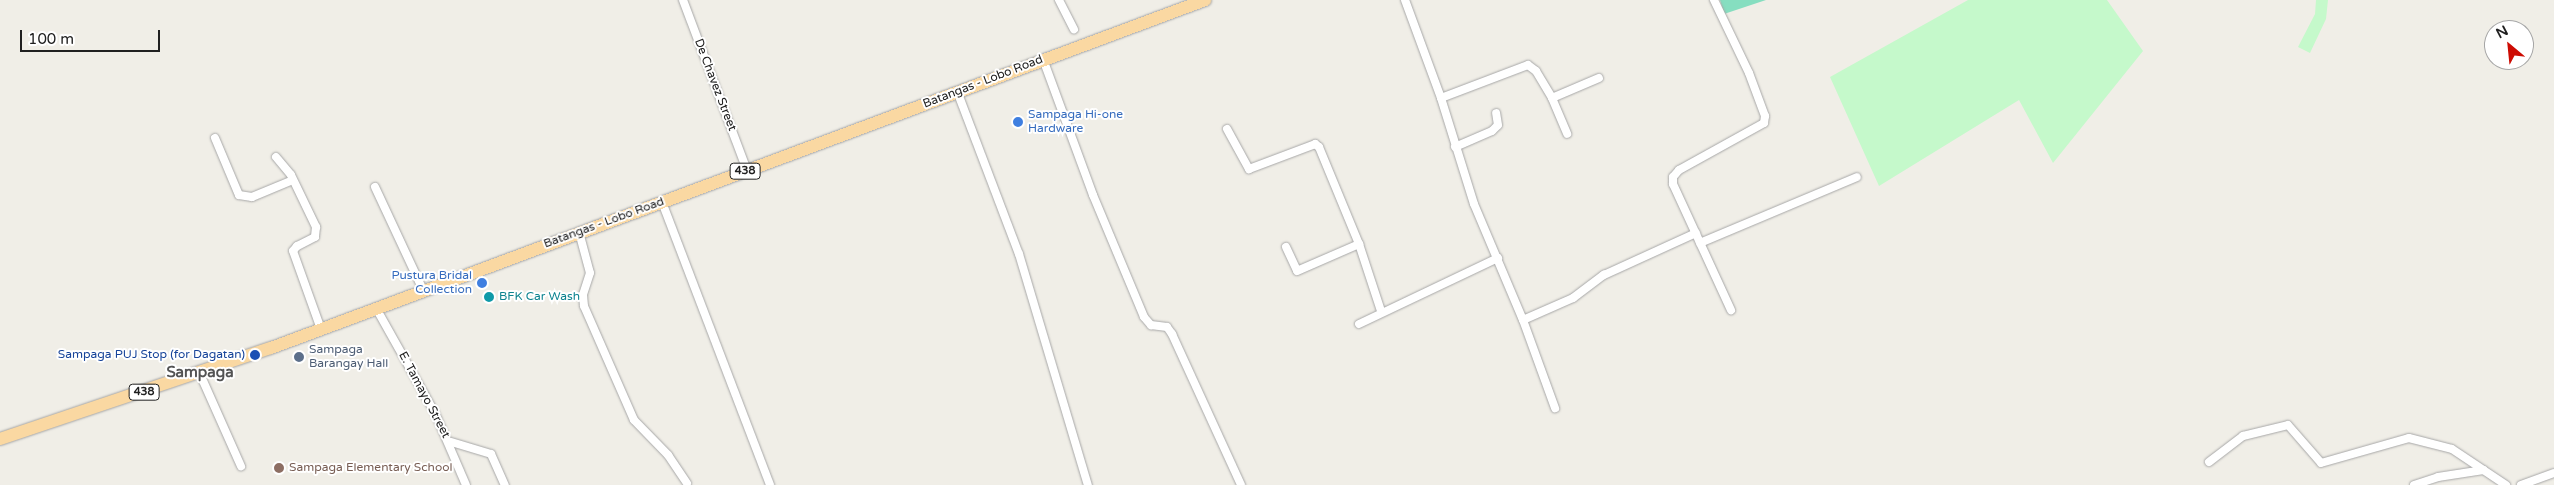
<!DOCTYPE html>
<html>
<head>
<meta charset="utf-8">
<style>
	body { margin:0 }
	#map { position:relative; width:2554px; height:485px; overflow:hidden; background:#f0eee7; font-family:"Varela Round",sans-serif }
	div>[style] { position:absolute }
	.park>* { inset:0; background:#c5f9cb }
	.pitch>* { inset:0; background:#86dec0 }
	.roads { filter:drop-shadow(0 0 1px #a7a7a7) drop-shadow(0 0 1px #a7a7a7) }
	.street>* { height:8px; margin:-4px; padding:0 4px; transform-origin:4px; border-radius:4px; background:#fff }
	.primary>* { height:12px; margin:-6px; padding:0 6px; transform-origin:6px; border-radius:6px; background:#fad8a2 }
	.dots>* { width:14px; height:14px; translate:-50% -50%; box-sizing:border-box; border:2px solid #fff; border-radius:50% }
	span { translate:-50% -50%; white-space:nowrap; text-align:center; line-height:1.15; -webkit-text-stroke:4px #fff; paint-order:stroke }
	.shield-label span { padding:1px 4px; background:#fff; border:1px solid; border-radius:4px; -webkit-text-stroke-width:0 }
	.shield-label { font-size:11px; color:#202020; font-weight:700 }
	.street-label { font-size:12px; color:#202020 }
	.shop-label { font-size:12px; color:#366cbe }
	.left { translate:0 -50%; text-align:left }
	.right { translate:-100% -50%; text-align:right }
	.culture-label { font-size:12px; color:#0d838f }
	.service-label { font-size:12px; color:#4e5e75 }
	.transit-label { font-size:12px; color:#164399 }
	.education-label { font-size:12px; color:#785e54 }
	.quarter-label { font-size:15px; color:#535353; font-weight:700 }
	.north { position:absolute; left:2484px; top:20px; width:50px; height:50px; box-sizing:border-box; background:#fff; border:1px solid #a6a6a6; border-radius:50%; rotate:332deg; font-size:14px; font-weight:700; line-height:20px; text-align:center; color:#202020 }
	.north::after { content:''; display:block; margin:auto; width:18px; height:22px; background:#cd0c03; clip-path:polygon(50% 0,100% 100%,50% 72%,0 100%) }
	.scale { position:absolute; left:20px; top:30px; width:140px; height:22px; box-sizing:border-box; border:2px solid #202020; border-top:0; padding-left:6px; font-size:15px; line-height:18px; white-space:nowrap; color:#202020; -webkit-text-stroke:4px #fff; paint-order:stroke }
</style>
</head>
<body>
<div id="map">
	<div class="park">
		<div style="clip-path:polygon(1968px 0,2107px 0,2143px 51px,2053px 163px,2019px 100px,1879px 186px,1830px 77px)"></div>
		<div style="clip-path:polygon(2316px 0,2328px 0,2326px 19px,2310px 53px,2298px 47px,2315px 14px)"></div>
	</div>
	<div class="pitch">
		<div style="clip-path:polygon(1720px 0,1766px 0,1724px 14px)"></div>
	</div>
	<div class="roads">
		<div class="street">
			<div style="left:683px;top:0;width:182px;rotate:69.4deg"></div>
			<div style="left:1059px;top:0;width:33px;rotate:63deg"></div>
			<div style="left:1405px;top:0;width:104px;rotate:69.8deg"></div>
			<div style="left:1441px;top:98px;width:111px;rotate:72.7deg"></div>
			<div style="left:1474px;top:204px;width:126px;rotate:67.1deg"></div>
			<div style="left:1523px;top:320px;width:94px;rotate:70deg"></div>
			<div style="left:1714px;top:0;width:81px;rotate:64.4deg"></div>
			<div style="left:1749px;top:73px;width:46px;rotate:69.6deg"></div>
			<div style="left:1765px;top:116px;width:7px;rotate:98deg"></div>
			<div style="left:1764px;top:123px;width:97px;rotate:151.1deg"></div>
			<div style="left:1679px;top:170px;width:9px;rotate:131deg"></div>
			<div style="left:1673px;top:177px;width:7px;rotate:90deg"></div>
			<div style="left:1673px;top:184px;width:139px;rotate:65.3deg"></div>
			<div style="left:1043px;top:59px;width:145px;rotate:69.8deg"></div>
			<div style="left:1093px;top:195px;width:132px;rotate:67.3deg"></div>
			<div style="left:1144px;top:317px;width:11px;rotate:49deg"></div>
			<div style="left:1151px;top:325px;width:16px;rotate:7deg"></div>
			<div style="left:1167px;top:327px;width:9px;rotate:54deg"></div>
			<div style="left:1172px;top:334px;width:166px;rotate:65.4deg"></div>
			<div style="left:957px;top:91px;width:174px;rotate:69.2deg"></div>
			<div style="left:1019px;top:254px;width:241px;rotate:73.4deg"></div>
			<div style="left:1441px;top:98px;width:93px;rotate:-20.8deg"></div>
			<div style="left:1528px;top:65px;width:10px;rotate:37deg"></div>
			<div style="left:1536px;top:71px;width:31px;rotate:59deg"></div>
			<div style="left:1552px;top:98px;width:39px;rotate:67deg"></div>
			<div style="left:1552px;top:98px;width:51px;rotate:-23.1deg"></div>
			<div style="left:1227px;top:129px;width:46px;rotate:61.2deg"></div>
			<div style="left:1249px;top:169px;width:71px;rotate:-20.7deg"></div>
			<div style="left:1315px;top:144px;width:5px;rotate:37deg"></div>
			<div style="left:1319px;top:147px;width:105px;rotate:67.6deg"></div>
			<div style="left:1359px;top:244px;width:71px;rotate:71.8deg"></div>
			<div style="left:215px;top:138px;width:62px;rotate:67.2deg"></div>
			<div style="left:239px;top:195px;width:13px;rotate:9deg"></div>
			<div style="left:252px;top:197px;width:44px;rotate:-22.5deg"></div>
			<div style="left:1455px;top:147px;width:40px;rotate:-23.4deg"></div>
			<div style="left:1492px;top:131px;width:8px;rotate:-45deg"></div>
			<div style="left:1498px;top:125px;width:12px;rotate:-99deg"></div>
			<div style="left:276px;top:157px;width:23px;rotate:50deg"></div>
			<div style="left:291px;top:175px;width:58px;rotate:64.3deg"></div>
			<div style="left:316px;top:227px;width:10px;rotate:96deg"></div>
			<div style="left:315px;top:237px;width:20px;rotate:153deg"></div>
			<div style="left:297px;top:246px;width:6px;rotate:129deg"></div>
			<div style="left:293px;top:251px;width:83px;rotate:70.3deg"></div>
			<div style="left:375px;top:187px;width:114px;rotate:65deg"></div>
			<div style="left:662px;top:202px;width:303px;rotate:69.1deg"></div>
			<div style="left:579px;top:232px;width:42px;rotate:75deg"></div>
			<div style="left:590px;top:273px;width:23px;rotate:108deg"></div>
			<div style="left:583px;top:295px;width:11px;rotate:85deg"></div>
			<div style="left:584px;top:306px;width:124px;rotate:66.3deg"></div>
			<div style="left:634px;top:420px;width:49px;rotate:45.8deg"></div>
			<div style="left:668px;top:455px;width:34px;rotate:56deg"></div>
			<div style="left:1700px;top:243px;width:170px;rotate:-22.8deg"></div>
			<div style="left:1286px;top:247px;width:26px;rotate:65deg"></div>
			<div style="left:1297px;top:271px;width:68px;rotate:-23.5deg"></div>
			<div style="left:376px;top:308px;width:120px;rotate:60.7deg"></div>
			<div style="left:435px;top:413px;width:78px;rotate:66.7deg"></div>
			<div style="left:1523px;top:320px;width:55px;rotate:-23.7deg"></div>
			<div style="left:1573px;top:298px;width:39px;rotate:-37deg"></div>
			<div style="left:1604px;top:275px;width:101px;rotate:-24.5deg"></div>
			<div style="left:1359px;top:324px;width:154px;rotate:-25.4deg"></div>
			<div style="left:200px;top:374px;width:101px;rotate:66deg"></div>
			<div style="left:448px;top:441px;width:45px;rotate:16.8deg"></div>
			<div style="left:491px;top:454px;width:34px;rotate:66deg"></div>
			<div style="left:2209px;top:462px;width:43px;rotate:-37.4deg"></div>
			<div style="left:2243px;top:436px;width:46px;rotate:-13.7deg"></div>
			<div style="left:2288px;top:425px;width:50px;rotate:49deg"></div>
			<div style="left:2321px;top:463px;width:91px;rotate:-15.9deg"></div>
			<div style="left:2409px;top:438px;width:44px;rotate:14.3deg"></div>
			<div style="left:2452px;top:449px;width:65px;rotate:33.7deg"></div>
			<div style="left:2414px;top:485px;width:25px;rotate:-18deg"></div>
			<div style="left:2438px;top:477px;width:46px;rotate:-8.8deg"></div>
			<div style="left:2521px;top:485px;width:35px;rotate:-20deg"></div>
		</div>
		<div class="primary">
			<div style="left:0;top:439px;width:286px;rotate:-18.6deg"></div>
			<div style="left:271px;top:348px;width:997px;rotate:-20.43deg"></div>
		</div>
	</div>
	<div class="dots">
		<div style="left:1018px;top:122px;background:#3f7fe0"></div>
		<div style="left:482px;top:283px;background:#3f7fe0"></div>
		<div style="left:489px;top:297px;background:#0f9aa8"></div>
		<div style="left:255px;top:355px;background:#1a4fb4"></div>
		<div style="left:299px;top:357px;background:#5c6f8a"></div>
		<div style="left:279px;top:468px;background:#8d6e63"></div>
	</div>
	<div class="shield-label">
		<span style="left:745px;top:171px">438</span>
		<span style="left:144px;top:392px">438</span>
	</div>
	<div class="street-label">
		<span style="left:983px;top:82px;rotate:-21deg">Batangas - Lobo Road</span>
		<span style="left:715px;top:85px;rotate:69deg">De Chavez Street</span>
		<span style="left:604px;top:223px;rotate:-20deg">Batangas - Lobo Road</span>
		<span style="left:424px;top:395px;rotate:62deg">E. Tamayo Street</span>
	</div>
	<div class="shop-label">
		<span class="left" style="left:1028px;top:122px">Sampaga Hi-one<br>Hardware</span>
		<span class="right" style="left:472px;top:283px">Pustura Bridal<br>Collection</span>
	</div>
	<div class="culture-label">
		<span class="left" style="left:499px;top:297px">BFK Car Wash</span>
	</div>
	<div class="service-label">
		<span class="left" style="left:309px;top:357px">Sampaga<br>Barangay Hall</span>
	</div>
	<div class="transit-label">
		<span class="right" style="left:245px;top:355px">Sampaga PUJ Stop (for Dagatan)</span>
	</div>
	<div class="education-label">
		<span class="left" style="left:289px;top:468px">Sampaga Elementary School</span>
	</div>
	<div class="quarter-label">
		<span style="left:200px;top:373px">Sampaga</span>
	</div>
	<div class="north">N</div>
	<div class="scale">100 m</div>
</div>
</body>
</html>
